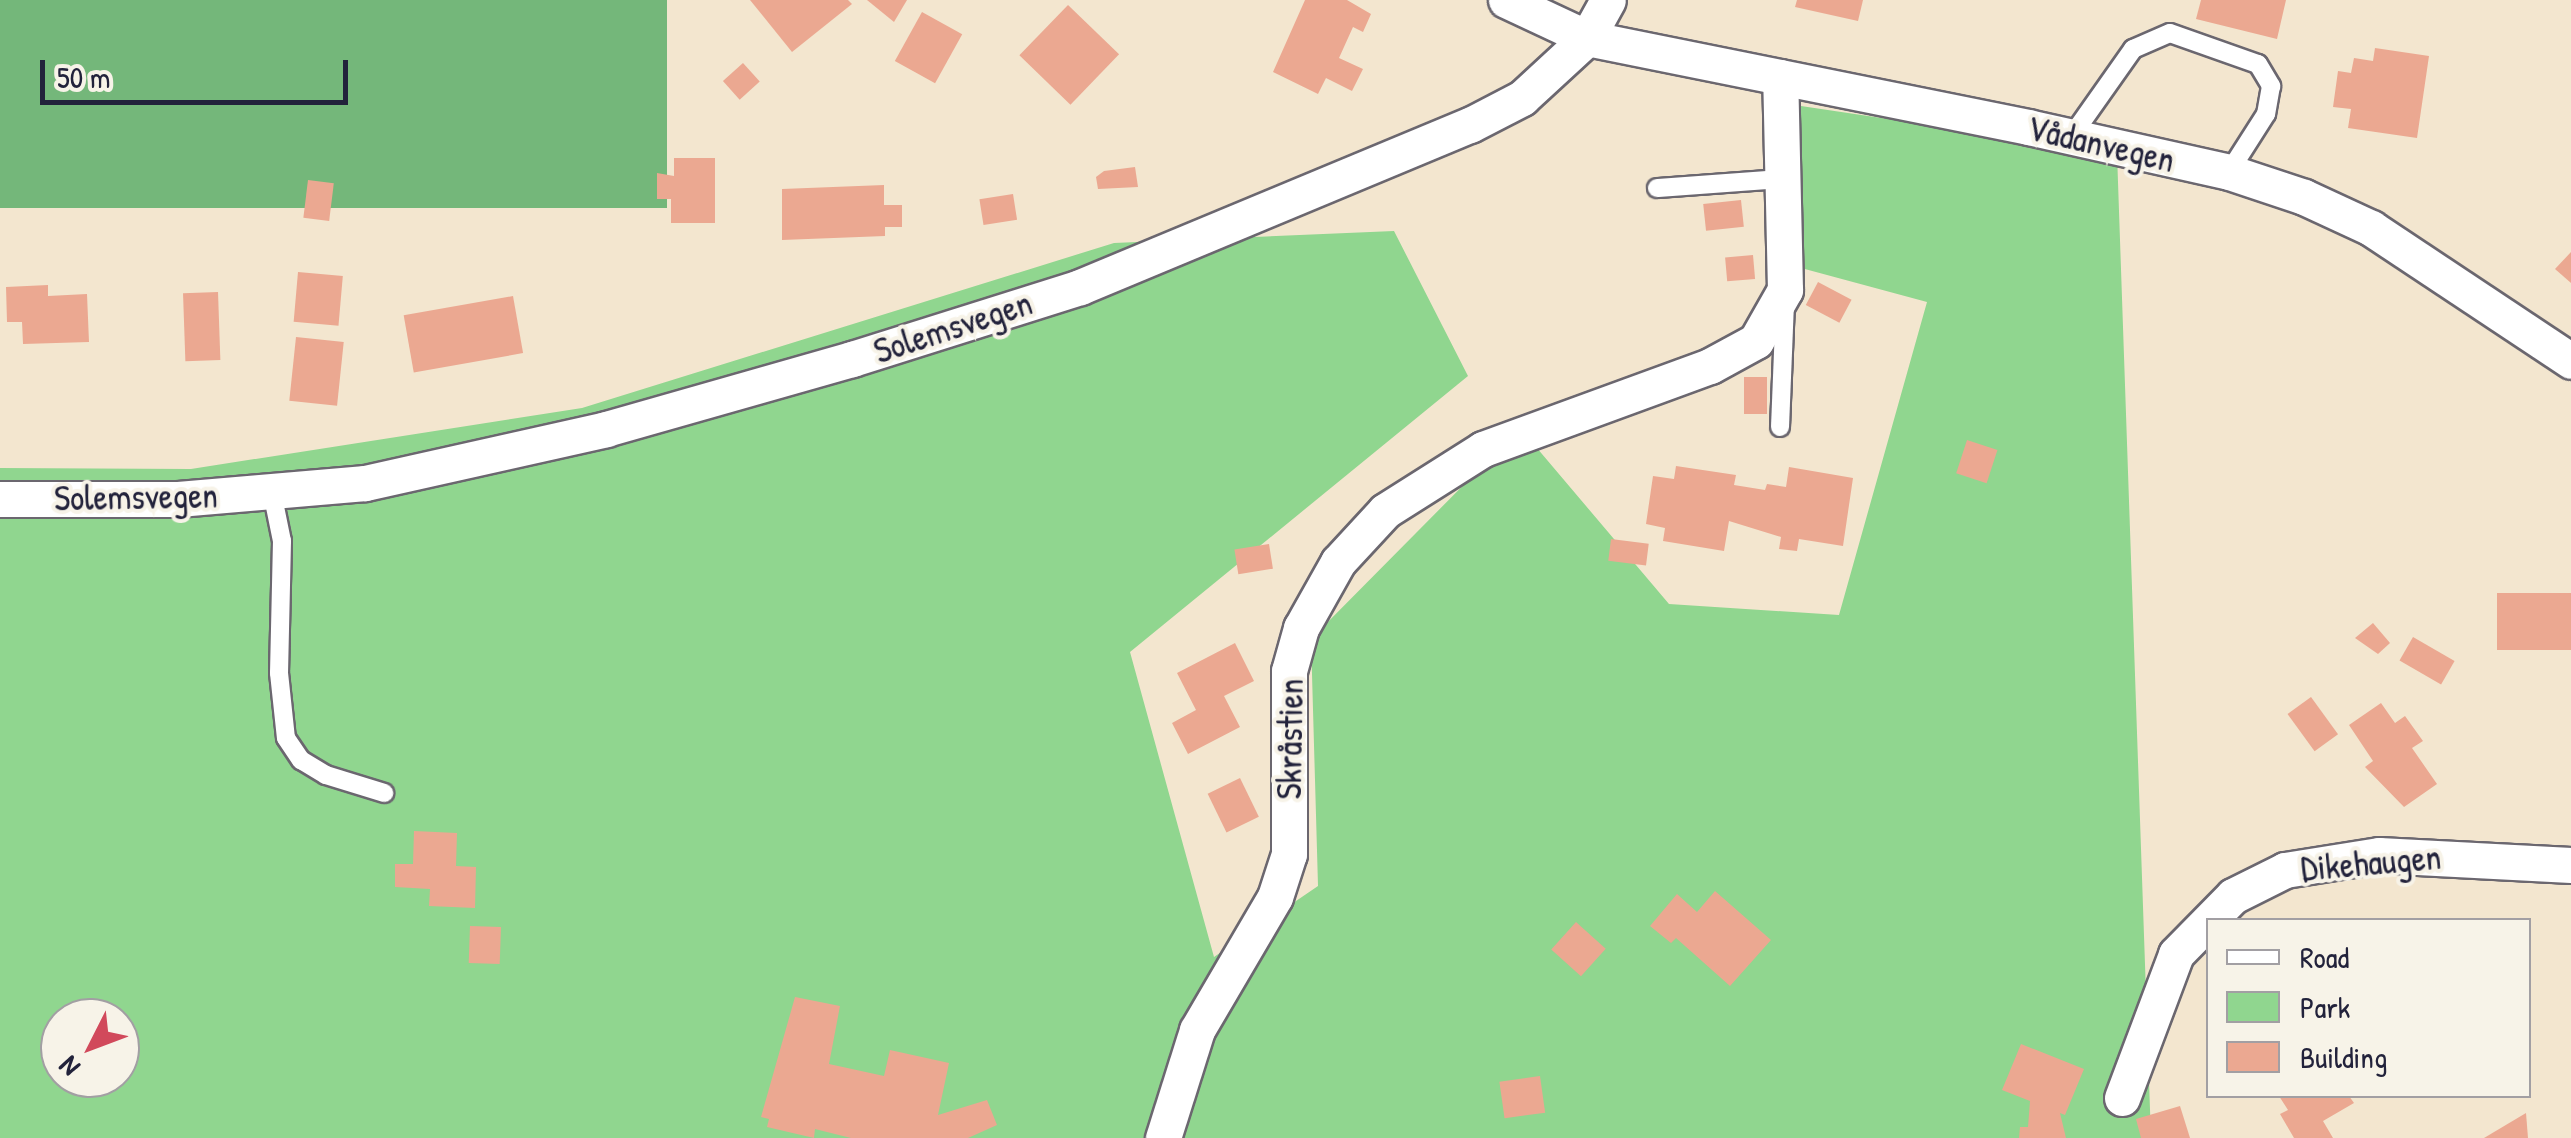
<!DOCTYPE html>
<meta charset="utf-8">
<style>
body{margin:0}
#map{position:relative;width:2571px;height:1138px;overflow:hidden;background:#f3e6cf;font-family:"Patrick Hand",sans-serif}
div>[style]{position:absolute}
.green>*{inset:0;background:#90d68f}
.forest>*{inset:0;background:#74b77a;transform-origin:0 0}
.building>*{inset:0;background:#eba891;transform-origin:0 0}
.roads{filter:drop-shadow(2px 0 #6b676f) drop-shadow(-2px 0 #6b676f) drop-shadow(0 2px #6b676f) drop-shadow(0 -2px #6b676f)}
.lane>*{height:18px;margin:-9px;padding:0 9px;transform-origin:9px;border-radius:9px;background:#fff}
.street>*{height:35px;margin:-17.5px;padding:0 17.5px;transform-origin:17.5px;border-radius:17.5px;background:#fff}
span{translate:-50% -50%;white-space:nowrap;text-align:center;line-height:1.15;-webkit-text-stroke:8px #f7f3e8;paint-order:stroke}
.street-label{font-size:35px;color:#22223b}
.legend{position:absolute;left:2206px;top:918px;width:325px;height:180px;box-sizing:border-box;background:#f7f3e8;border:2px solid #a29fa3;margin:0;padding:12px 18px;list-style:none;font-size:30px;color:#22223b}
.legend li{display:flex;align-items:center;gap:20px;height:50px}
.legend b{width:50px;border:2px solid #a29fa3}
.north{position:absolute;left:40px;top:998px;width:100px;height:100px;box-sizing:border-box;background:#f7f3e8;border:2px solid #a29fa3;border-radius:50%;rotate:228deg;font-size:28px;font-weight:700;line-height:40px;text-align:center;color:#22223b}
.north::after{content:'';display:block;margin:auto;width:35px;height:45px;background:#d1495b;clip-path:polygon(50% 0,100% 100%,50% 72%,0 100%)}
.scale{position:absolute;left:40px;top:60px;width:308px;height:45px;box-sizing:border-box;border:5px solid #22223b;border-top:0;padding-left:12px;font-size:30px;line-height:35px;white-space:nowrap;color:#22223b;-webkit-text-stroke:8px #f7f3e8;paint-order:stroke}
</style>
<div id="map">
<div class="green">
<i style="clip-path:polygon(evenodd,1801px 106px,2117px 153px,2151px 1138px,0 1138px,0 468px,191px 469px,582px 408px,1114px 243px,1394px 231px,1468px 376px,1130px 652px,1214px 957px,1318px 886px,1311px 639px,1520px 428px,1669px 604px,1839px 615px,1927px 302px,1790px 265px,1801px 106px,60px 1018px,120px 1018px,120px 1078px,60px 1078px,60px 1018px)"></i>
</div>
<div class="forest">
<i style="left:0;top:0;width:667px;height:208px"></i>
</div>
<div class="building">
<i style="clip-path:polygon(750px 0,848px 0,852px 4px,792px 52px)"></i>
<i style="clip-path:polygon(867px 0,907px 0,894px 22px)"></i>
<i style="clip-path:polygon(1305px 0,1347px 0,1371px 14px,1363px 32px,1353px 27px,1339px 58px,1363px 69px,1352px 91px,1326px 78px,1318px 94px,1273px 72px)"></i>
<i style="clip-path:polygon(1797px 0,1863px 0,1858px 21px,1795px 7px)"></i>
<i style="clip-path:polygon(2201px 0,2286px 0,2277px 39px,2196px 19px)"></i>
<i style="left:1068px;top:5px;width:71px;height:70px;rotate:44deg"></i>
<i style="left:922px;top:12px;width:46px;height:56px;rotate:29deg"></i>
<i style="clip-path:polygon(2375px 48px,2429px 56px,2417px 138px,2348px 128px,2351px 109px,2333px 107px,2338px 71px,2351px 73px,2354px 58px,2373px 61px)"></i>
<i style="left:743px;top:63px;width:25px;height:27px;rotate:48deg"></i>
<i style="clip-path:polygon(674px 158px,715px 158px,715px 223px,671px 223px,671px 199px,657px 199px,657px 173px,674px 176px)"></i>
<i style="clip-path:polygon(1135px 167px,1138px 187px,1098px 189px,1096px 177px,1104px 171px)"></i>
<i style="left:308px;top:180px;width:26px;height:38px;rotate:7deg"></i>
<i style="clip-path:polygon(884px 185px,884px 205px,902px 205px,902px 227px,885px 227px,885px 236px,782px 240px,782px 189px)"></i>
<i style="left:1013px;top:194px;width:26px;height:34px;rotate:81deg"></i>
<i style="left:1741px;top:200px;width:27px;height:38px;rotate:84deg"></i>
<i style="clip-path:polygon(2571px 252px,2571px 283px,2555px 269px)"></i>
<i style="left:1753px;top:255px;width:24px;height:28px;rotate:85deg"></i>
<i style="left:298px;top:272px;width:45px;height:50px;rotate:5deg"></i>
<i style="left:1818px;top:282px;width:38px;height:26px;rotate:28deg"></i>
<i style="clip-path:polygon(48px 285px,48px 296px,87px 294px,89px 342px,23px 344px,22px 322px,7px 322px,6px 287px)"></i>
<i style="left:218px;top:292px;width:68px;height:35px;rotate:88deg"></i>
<i style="left:513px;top:296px;width:58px;height:111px;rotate:80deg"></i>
<i style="left:296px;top:337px;width:48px;height:64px;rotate:6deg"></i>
<i style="left:1744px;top:377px;width:23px;height:37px"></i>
<i style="left:1967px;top:440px;width:32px;height:35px;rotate:18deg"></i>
<i style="clip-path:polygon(1676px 466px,1736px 475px,1734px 485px,1765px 490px,1767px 484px,1786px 487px,1789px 467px,1853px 478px,1843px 546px,1799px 539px,1797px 551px,1779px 549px,1781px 537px,1729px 521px,1724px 551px,1663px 541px,1665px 528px,1646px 524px,1653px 476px,1674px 479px)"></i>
<i style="left:1611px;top:539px;width:38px;height:22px;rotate:7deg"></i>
<i style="left:1269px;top:544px;width:25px;height:35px;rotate:81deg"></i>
<i style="left:2571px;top:593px;width:57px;height:74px;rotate:90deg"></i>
<i style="clip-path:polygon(2373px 623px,2390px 643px,2378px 654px,2355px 638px)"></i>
<i style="left:2413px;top:637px;width:48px;height:27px;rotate:30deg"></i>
<i style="clip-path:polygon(1235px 643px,1254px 681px,1224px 696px,1240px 727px,1188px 754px,1172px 723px,1196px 710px,1177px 673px)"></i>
<i style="left:2311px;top:697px;width:46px;height:29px;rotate:54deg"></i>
<i style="clip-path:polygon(2381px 703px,2395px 723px,2405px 716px,2423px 741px,2412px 748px,2437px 784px,2404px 807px,2365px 767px,2373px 761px,2349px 725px)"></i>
<i style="left:1240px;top:778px;width:43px;height:36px;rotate:64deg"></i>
<i style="clip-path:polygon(414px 831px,457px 833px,456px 866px,476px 867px,475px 908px,429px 906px,430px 889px,395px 887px,395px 864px,413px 864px)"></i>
<i style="clip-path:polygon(1715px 891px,1771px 940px,1730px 986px,1676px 938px,1671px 943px,1650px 926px,1677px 894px,1697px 912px)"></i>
<i style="left:1576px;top:922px;width:40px;height:37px;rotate:42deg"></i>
<i style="left:470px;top:926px;width:31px;height:37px;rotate:2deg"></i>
<i style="clip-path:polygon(795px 997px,840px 1006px,829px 1064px,884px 1076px,890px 1050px,949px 1063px,938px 1115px,987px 1100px,997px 1125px,968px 1138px,851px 1138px,815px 1129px,814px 1138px,767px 1127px,769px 1119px,761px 1117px)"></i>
<i style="clip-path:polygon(2021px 1044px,2084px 1069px,2065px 1115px,2060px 1113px,2066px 1138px,2019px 1138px,2020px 1127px,2028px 1127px,2030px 1101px,2002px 1090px)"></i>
<i style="left:1540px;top:1076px;width:37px;height:41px;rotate:82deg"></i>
<i style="clip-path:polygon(2279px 1096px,2349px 1096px,2354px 1103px,2323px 1121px,2333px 1138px,2294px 1138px,2280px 1114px,2288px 1110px)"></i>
<i style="clip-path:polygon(2180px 1106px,2190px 1138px,2141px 1138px,2136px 1119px)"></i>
<i style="clip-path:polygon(2526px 1113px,2528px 1138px,2484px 1138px)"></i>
</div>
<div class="roads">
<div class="lane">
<i style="left:2071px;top:137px;width:108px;rotate:-54.8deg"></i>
<i style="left:2133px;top:49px;width:40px;rotate:-23.4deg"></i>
<i style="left:2170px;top:33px;width:93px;rotate:19.4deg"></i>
<i style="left:2258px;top:64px;width:26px;rotate:59deg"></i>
<i style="left:2271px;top:86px;width:28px;rotate:100deg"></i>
<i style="left:2266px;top:114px;width:69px;rotate:122.5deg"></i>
<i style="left:1657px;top:188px;width:122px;rotate:-4.2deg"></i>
<i style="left:1780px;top:427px;width:126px;rotate:-87.7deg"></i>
<i style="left:272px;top:492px;width:50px;rotate:78.5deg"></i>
<i style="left:282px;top:541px;width:132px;rotate:91.3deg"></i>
<i style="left:279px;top:673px;width:65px;rotate:83.9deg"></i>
<i style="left:286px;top:738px;width:27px;rotate:56deg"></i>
<i style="left:301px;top:760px;width:29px;rotate:31deg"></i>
<i style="left:326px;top:775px;width:61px;rotate:17.2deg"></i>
</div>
<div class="street">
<i style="left:1506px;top:0;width:89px;rotate:25.1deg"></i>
<i style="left:1587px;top:38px;width:450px;rotate:11.4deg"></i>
<i style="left:2028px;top:127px;width:206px;rotate:12.6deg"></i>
<i style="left:2229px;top:172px;width:79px;rotate:18.4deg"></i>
<i style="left:2304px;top:197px;width:74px;rotate:24.8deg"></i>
<i style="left:2371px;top:228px;width:240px;rotate:33.6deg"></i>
<i style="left:0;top:499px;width:178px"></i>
<i style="left:178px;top:499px;width:188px;rotate:-4.9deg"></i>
<i style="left:365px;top:483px;width:247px;rotate:-12.6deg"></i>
<i style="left:606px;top:429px;width:256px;rotate:-15.9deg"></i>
<i style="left:852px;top:359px;width:239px;rotate:-17.5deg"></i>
<i style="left:1080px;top:287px;width:422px;rotate:-22.6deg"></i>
<i style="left:1470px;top:125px;width:59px;rotate:-27.4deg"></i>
<i style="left:1522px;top:98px;width:88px;rotate:-42.7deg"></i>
<i style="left:1587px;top:38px;width:43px;rotate:-61.1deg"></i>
<i style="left:2122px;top:1098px;width:154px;rotate:-69.4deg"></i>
<i style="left:2176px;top:954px;width:81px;rotate:-45.5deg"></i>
<i style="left:2233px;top:896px;width:58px;rotate:-26.6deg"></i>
<i style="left:2285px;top:870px;width:95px;rotate:-9.1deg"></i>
<i style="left:2379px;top:855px;width:192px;rotate:3deg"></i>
<i style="left:1163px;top:1138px;width:113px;rotate:-72.5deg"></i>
<i style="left:1197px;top:1030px;width:154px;rotate:-59.6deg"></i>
<i style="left:1275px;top:897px;width:45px;rotate:-72deg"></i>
<i style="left:1289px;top:854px;width:183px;rotate:-90deg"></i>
<i style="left:1289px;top:671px;width:45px;rotate:-74.4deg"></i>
<i style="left:1301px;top:628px;width:76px;rotate:-60.7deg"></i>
<i style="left:1338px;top:562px;width:69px;rotate:-47.3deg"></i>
<i style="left:1385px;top:511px;width:116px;rotate:-32.3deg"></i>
<i style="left:1483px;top:449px;width:242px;rotate:-20.1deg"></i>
<i style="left:1710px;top:366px;width:52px;rotate:-28.5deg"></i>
<i style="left:1756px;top:341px;width:59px;rotate:-60.4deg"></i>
<i style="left:1785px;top:290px;width:213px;rotate:-91.3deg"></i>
</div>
</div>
<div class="street-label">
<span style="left:2101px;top:144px;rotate:13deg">Vådanvegen</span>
<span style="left:953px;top:327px;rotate:-18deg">Solemsvegen</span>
<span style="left:136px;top:497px;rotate:-1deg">Solemsvegen</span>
<span style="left:1290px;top:739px;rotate:-89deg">Skråstien</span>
<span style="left:2371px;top:863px;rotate:-5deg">Dikehaugen</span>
</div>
<ul class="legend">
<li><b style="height:12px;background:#fff"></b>Road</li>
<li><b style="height:28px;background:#90d68f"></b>Park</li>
<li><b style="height:28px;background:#eba891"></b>Building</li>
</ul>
<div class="north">N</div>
<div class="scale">50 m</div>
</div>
